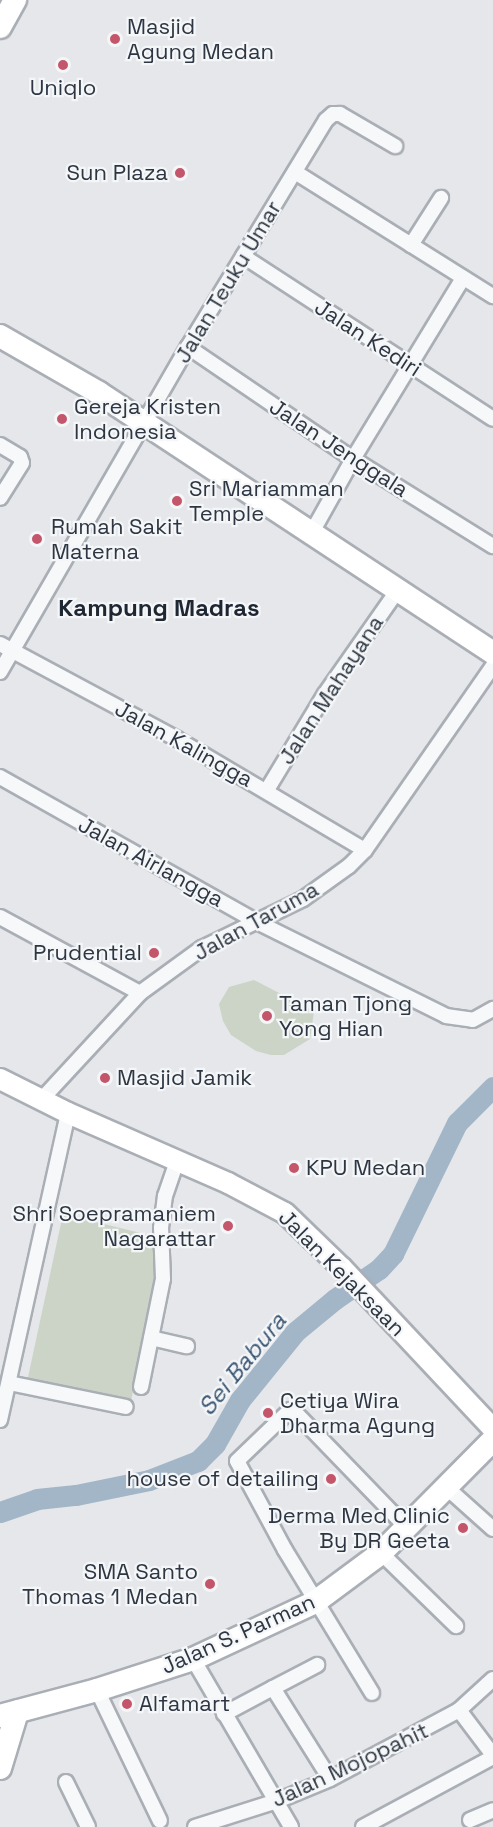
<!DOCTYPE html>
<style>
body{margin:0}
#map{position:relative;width:493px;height:1827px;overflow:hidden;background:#e5e7eb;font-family:"Space Grotesk",sans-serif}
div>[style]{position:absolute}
.green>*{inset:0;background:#cbd4c6}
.river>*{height:21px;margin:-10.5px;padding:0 10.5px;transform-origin:10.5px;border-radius:10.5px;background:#a3b6c7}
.roads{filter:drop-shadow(2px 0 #aaaeb5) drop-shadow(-2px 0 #aaaeb5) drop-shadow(0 2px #aaaeb5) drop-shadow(0 -2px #aaaeb5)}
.street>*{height:14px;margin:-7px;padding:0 7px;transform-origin:7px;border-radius:7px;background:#f7f8fa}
.secondary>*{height:20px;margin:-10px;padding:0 10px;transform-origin:10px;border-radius:10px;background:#fff}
.primary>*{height:22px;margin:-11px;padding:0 11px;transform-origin:11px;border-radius:11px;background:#fff}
.dots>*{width:16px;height:16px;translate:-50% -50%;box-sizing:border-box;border:3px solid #f4f6f8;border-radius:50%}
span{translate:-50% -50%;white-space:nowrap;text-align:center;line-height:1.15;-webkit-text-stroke:4.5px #f4f6f8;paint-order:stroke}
.poi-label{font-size:22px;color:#2d3642}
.left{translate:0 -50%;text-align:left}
.right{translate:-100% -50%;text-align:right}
.street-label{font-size:22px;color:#2d3642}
.neighbourhood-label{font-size:24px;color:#1f2733;font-weight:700}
.water-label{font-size:24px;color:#3b5673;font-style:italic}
</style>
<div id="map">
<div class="green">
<i style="clip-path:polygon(254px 980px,314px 1011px,310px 1039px,284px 1055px,271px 1055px,256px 1051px,231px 1035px,223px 1021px,219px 1004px,229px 987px)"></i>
<i style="clip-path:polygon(63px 1214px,157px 1237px,162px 1260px,130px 1405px,27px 1382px)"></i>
</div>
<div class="river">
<i style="left:0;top:1512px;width:39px;rotate:-19deg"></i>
<i style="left:37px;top:1499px;width:39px;rotate:-6deg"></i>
<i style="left:76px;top:1495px;width:75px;rotate:-11.6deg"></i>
<i style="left:149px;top:1480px;width:53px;rotate:-21.2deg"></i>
<i style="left:198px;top:1461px;width:24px;rotate:-45deg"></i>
<i style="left:215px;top:1444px;width:51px;rotate:-60.4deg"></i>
<i style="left:240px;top:1400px;width:87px;rotate:-51deg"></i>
<i style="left:295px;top:1332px;width:52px;rotate:-39.5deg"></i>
<i style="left:335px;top:1299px;width:53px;rotate:-34.3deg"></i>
<i style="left:379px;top:1269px;width:21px;rotate:-47deg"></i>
<i style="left:393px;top:1254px;width:146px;rotate:-64deg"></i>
<i style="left:457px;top:1123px;width:51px;rotate:-45deg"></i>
</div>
<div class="roads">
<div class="street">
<i style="left:295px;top:172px;width:234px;rotate:32.1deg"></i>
<i style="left:411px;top:245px;width:56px;rotate:-57.4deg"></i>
<i style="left:243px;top:256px;width:298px;rotate:33.1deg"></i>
<i style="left:188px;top:347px;width:199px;rotate:34.2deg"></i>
<i style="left:353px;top:459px;width:165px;rotate:31.9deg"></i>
<i style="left:0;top:445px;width:23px;rotate:31deg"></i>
<i style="left:20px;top:457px;width:6px;rotate:72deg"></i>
<i style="left:22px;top:463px;width:41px;rotate:122.2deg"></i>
<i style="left:311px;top:534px;width:86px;rotate:-60.8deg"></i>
<i style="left:353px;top:459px;width:212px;rotate:-58.7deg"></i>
<i style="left:0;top:644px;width:201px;rotate:28.2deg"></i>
<i style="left:177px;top:739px;width:218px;rotate:30.6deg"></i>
<i style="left:0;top:672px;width:375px;rotate:-60deg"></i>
<i style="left:188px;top:347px;width:266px;rotate:-58.7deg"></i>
<i style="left:326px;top:120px;width:9px;rotate:-41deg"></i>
<i style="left:333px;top:114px;width:7px"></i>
<i style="left:340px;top:114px;width:64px;rotate:30.2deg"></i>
<i style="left:0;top:777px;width:295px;rotate:29.4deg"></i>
<i style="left:257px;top:922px;width:211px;rotate:26.4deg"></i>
<i style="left:446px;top:1016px;width:27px;rotate:8deg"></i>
<i style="left:473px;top:1020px;width:23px;rotate:-29deg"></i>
<i style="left:267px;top:790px;width:112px;rotate:-58.9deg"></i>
<i style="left:325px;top:694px;width:126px;rotate:-55deg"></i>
<i style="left:0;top:917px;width:159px;rotate:28.5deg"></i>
<i style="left:41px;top:1100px;width:146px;rotate:-47.2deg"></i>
<i style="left:140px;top:993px;width:77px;rotate:-36deg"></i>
<i style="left:202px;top:948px;width:112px;rotate:-25.9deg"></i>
<i style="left:303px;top:899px;width:57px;rotate:-35.7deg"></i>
<i style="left:349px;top:866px;width:23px;rotate:-45deg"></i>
<i style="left:365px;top:850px;width:224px;rotate:-55.2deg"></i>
<i style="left:151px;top:1338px;width:37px;rotate:13deg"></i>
<i style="left:9px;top:1383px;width:119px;rotate:11.6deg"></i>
<i style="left:141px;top:1387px;width:110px;rotate:-78.5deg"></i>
<i style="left:163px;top:1279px;width:51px;rotate:-92.2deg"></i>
<i style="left:161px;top:1228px;width:32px;rotate:-83deg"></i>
<i style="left:165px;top:1196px;width:37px;rotate:-71deg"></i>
<i style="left:0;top:1420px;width:314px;rotate:-77.5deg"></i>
<i style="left:446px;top:1487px;width:63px;rotate:41.8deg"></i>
<i style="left:381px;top:1553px;width:105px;rotate:44.2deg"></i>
<i style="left:193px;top:1659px;width:194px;rotate:59.7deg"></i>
<i style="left:273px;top:1688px;width:50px;rotate:-27.6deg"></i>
<i style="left:97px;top:1690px;width:145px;rotate:64.3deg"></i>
<i style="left:372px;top:1693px;width:167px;rotate:-121.3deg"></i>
<i style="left:285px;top:1550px;width:101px;rotate:-118.3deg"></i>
<i style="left:237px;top:1461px;width:74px;rotate:-43.9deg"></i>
<i style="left:290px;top:1410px;width:3px"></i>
<i style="left:293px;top:1410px;width:163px;rotate:46deg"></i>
<i style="left:459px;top:1710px;width:56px;rotate:52.9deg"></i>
<i style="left:224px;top:1714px;width:55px;rotate:-28deg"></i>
<i style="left:273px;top:1688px;width:107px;rotate:57.9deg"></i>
<i style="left:66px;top:1782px;width:50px;rotate:63.9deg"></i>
<i style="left:470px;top:1820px;width:25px;rotate:-23deg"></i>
<i style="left:195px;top:1827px;width:86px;rotate:-17.6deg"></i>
<i style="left:277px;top:1801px;width:57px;rotate:-22.5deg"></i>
<i style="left:330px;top:1779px;width:146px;rotate:-28.1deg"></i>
<i style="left:459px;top:1710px;width:46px;rotate:-42.4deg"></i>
<i style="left:363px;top:1827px;width:148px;rotate:-28.3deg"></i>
</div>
<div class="secondary">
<i style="left:0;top:1079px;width:76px;rotate:26.6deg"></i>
<i style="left:68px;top:1113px;width:175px;rotate:23.6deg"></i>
<i style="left:228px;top:1183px;width:64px;rotate:27.8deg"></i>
<i style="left:285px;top:1213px;width:79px;rotate:44deg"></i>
<i style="left:342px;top:1268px;width:221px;rotate:46.8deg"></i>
</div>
<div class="primary">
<i style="left:0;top:27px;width:31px;rotate:-61deg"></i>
<i style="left:0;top:336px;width:114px;rotate:29.9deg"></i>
<i style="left:99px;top:393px;width:472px;rotate:33.4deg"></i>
<i style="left:0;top:1716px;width:100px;rotate:-15deg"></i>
<i style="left:97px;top:1690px;width:101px;rotate:-17.9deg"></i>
<i style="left:193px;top:1659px;width:135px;rotate:-25deg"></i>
<i style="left:315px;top:1602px;width:82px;rotate:-36.6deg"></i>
<i style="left:381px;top:1553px;width:159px;rotate:-45.3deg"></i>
<i style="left:0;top:1768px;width:59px;rotate:-73.1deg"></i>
</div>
</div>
<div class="dots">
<i style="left:115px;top:39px;background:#c4566b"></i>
<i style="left:63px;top:65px;background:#c4566b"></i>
<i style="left:180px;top:173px;background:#c4566b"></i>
<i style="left:62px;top:419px;background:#c4566b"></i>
<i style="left:177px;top:501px;background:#c4566b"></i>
<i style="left:37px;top:539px;background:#c4566b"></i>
<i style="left:154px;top:953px;background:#c4566b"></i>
<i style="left:267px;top:1016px;background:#c4566b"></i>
<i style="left:105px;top:1078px;background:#c4566b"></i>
<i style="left:294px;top:1168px;background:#c4566b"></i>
<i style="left:228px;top:1226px;background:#c4566b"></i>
<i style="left:268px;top:1413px;background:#c4566b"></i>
<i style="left:331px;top:1479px;background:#c4566b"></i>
<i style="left:463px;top:1528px;background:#c4566b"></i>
<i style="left:210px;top:1584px;background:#c4566b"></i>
<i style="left:127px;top:1704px;background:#c4566b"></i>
</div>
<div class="poi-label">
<span class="left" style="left:127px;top:39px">Masjid<br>Agung Medan</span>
<span style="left:63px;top:88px">Uniqlo</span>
<span class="right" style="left:168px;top:173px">Sun Plaza</span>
<span class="left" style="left:74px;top:419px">Gereja Kristen<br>Indonesia</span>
<span class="left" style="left:189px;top:501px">Sri Mariamman<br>Temple</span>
<span class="left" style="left:51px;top:539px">Rumah Sakit<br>Materna</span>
<span class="right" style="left:142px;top:953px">Prudential</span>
<span class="left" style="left:279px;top:1016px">Taman Tjong<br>Yong Hian</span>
<span class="left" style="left:117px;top:1078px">Masjid Jamik</span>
<span class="left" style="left:306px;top:1168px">KPU Medan</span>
<span class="right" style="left:216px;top:1226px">Shri Soepramaniem<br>Nagarattar</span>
<span class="left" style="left:280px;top:1413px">Cetiya Wira<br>Dharma Agung</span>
<span class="right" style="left:319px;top:1479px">house of detailing</span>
<span class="right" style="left:450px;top:1528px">Derma Med Clinic<br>By DR Geeta</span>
<span class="right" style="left:198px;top:1584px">SMA Santo<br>Thomas 1 Medan</span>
<span class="left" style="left:139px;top:1704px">Alfamart</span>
</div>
<div class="street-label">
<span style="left:228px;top:282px;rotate:-59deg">Jalan Teuku Umar</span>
<span style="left:368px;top:338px;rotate:33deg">Jalan Kediri</span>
<span style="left:339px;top:448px;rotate:33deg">Jalan Jenggala</span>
<span style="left:331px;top:690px;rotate:-57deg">Jalan Mahayana</span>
<span style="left:184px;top:744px;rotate:29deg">Jalan Kalingga</span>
<span style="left:151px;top:862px;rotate:29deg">Jalan Airlangga</span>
<span style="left:256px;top:921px;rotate:-29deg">Jalan Taruma</span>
<span style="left:342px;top:1273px;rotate:45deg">Jalan Kejaksaan</span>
<span style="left:238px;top:1634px;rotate:-24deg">Jalan S. Parman</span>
<span style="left:350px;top:1765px;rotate:-25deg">Jalan Mojopahit</span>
</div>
<div class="neighbourhood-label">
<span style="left:159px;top:608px">Kampung Madras</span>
</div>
<div class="water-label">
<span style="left:242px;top:1364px;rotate:-51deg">Sei Babura</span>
</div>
</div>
